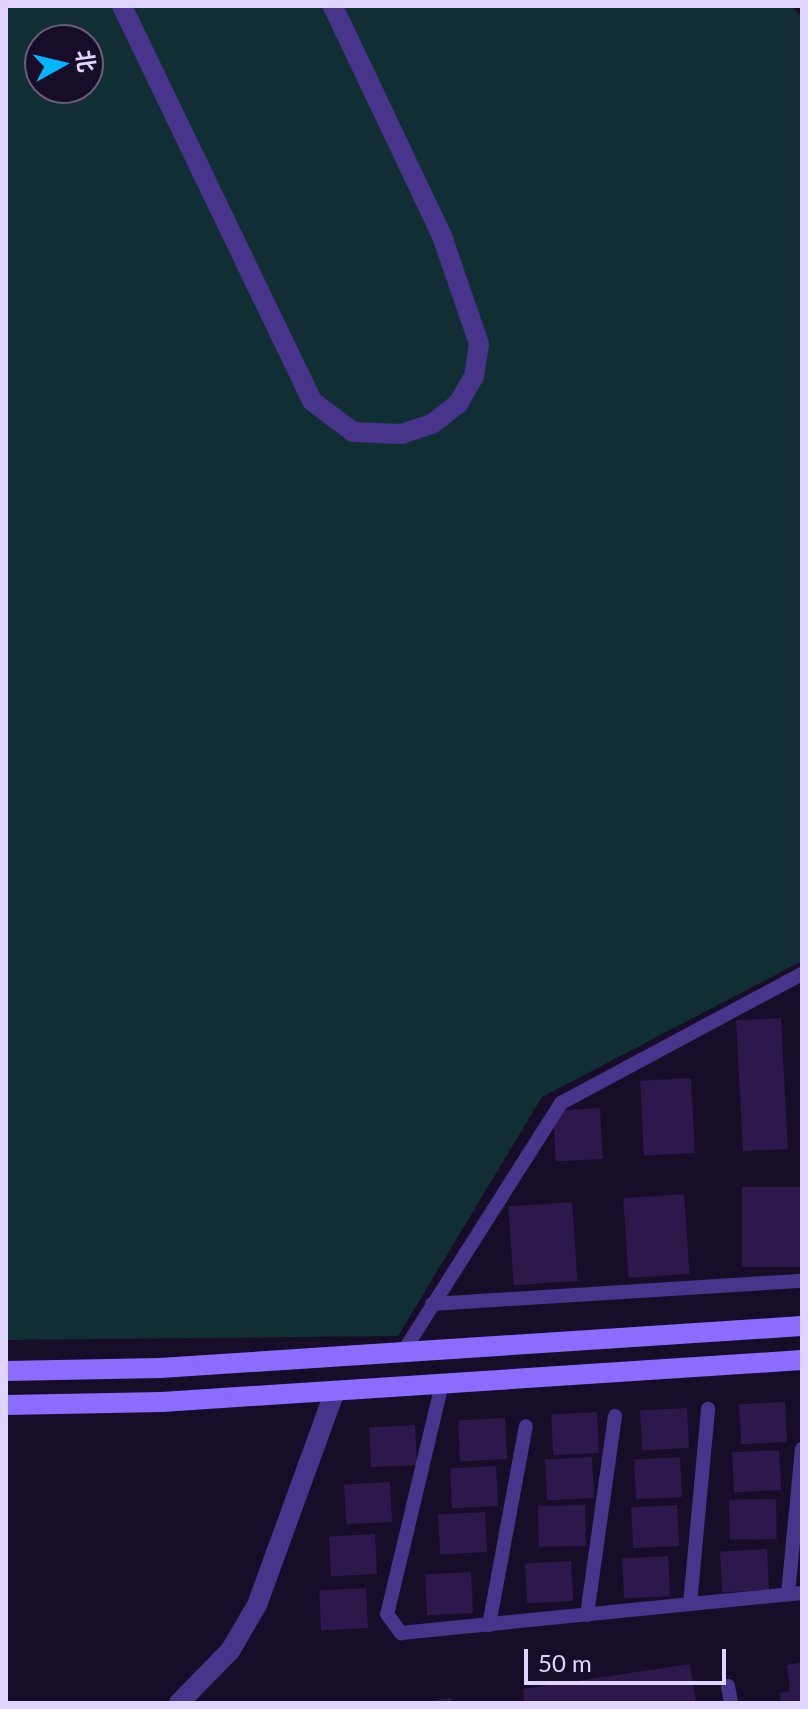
<!DOCTYPE html>
<meta charset="utf-8">
<style>
body{margin:0}
#map{position:relative;width:808px;height:1709px;overflow:hidden;background:#170d28;font-family:Lato,"Noto Sans SC",sans-serif}
div>[style]{position:absolute}
.green>*{inset:0;background:#102e33}
.building>*{inset:0;background:#2c184b;transform-origin:0 0}
.service>*{height:14px;margin:-7px;padding:0 7px;transform-origin:7px;border-radius:7px;background:#48348b}
.minor>*{height:20px;margin:-10px;padding:0 10px;transform-origin:10px;border-radius:10px;background:#48348b}
.secondary>*{height:20px;margin:-10px;padding:0 10px;transform-origin:10px;border-radius:10px;background:#8b6cff}
span{translate:-50% -50%;white-space:nowrap;text-align:center;line-height:1.15;-webkit-text-stroke:6px #170d28;paint-order:stroke}
.frame{position:absolute;inset:0;border:8px solid #e1d5ff;pointer-events:none}
.north{position:absolute;left:24px;top:24px;width:80px;height:80px;box-sizing:border-box;background:#170d28;border:2px solid #685d7e;border-radius:50%;rotate:82deg;font-size:22px;font-weight:700;line-height:32px;text-align:center;color:#e1d5ff}
.north::after{content:'';display:block;margin:auto;width:28px;height:36px;background:#01b7ff;clip-path:polygon(50% 0,100% 100%,50% 72%,0 100%)}
.scale{position:absolute;left:524px;top:1649px;width:202px;height:36px;box-sizing:border-box;border:4px solid #e1d5ff;border-top:0;padding-left:10px;font-size:24px;line-height:28px;white-space:nowrap;color:#e1d5ff;-webkit-text-stroke:6px #170d28;paint-order:stroke}
</style>
<div id="map">
<div class="green">
<i style="clip-path:polygon(evenodd,6px 6px,792px 6px,802px 18px,802px 961px,542px 1097px,398px 1336px,6px 1340px,6px 6px,40px 40px,88px 40px,88px 88px,40px 88px,40px 40px)"></i>
</div>
<div class="building">
<i style="left:781px;top:1018px;width:131px;height:45px;rotate:87deg"></i>
<i style="left:691px;top:1078px;width:75px;height:51px;rotate:87deg"></i>
<i style="left:600px;top:1108px;width:51px;height:47px;rotate:87deg"></i>
<i style="left:802px;top:1187px;width:80px;height:60px;rotate:90deg"></i>
<i style="left:684px;top:1194px;width:80px;height:61px;rotate:86deg"></i>
<i style="left:572px;top:1202px;width:79px;height:64px;rotate:86deg"></i>
<i style="left:785px;top:1402px;width:40px;height:46px;rotate:87deg"></i>
<i style="left:687px;top:1408px;width:40px;height:47px;rotate:87deg"></i>
<i style="left:597px;top:1412px;width:41px;height:46px;rotate:87deg"></i>
<i style="left:505px;top:1418px;width:41px;height:47px;rotate:87deg"></i>
<i style="left:415px;top:1425px;width:40px;height:46px;rotate:87deg"></i>
<i style="left:779px;top:1450px;width:40px;height:47px;rotate:87deg"></i>
<i style="left:592px;top:1457px;width:41px;height:47px;rotate:87deg"></i>
<i style="left:680px;top:1457px;width:40px;height:46px;rotate:87deg"></i>
<i style="left:496px;top:1466px;width:40px;height:46px;rotate:87deg"></i>
<i style="left:390px;top:1482px;width:40px;height:46px;rotate:87deg"></i>
<i style="left:776px;top:1499px;width:40px;height:47px;rotate:89deg"></i>
<i style="left:585px;top:1505px;width:41px;height:47px;rotate:89deg"></i>
<i style="left:677px;top:1505px;width:41px;height:46px;rotate:87deg"></i>
<i style="left:485px;top:1512px;width:40px;height:47px;rotate:87deg"></i>
<i style="left:375px;top:1534px;width:40px;height:46px;rotate:87deg"></i>
<i style="left:767px;top:1549px;width:41px;height:47px;rotate:87deg"></i>
<i style="left:668px;top:1556px;width:40px;height:46px;rotate:87deg"></i>
<i style="left:571px;top:1561px;width:40px;height:46px;rotate:87deg"></i>
<i style="left:471px;top:1572px;width:41px;height:46px;rotate:87deg"></i>
<i style="left:366px;top:1588px;width:40px;height:47px;rotate:87deg"></i>
<i style="clip-path:polygon(802px 1662px,802px 1703px,781px 1703px,780px 1693px,790px 1691px,787px 1665px)"></i>
<i style="clip-path:polygon(690px 1664px,696px 1703px,524px 1703px,523px 1689px)"></i>
<i style="clip-path:polygon(451px 1698px,452px 1703px,429px 1703px,429px 1701px)"></i>
</div>
<div class="service">
<i style="left:432px;top:1304px;width:371px;rotate:-3.6deg"></i>
<i style="left:403px;top:1352px;width:295px;rotate:-57.6deg"></i>
<i style="left:561px;top:1103px;width:273px;rotate:-28.2deg"></i>
<i style="left:442px;top:1384px;width:236px;rotate:103.4deg"></i>
<i style="left:387px;top:1614px;width:24px;rotate:54deg"></i>
<i style="left:401px;top:1633px;width:403px;rotate:-5.7deg"></i>
<i style="left:788px;top:1594px;width:146px;rotate:-84.5deg"></i>
<i style="left:690px;top:1604px;width:196px;rotate:-84.7deg"></i>
<i style="left:587px;top:1615px;width:201px;rotate:-82deg"></i>
<i style="left:489px;top:1625px;width:202px;rotate:-79.5deg"></i>
<i style="left:728px;top:1686px;width:17px;rotate:80deg"></i>
</div>
<div class="minor">
<i style="left:122px;top:6px;width:438px;rotate:64.3deg"></i>
<i style="left:312px;top:401px;width:51px;rotate:37.1deg"></i>
<i style="left:353px;top:432px;width:48px;rotate:2.4deg"></i>
<i style="left:401px;top:434px;width:33px;rotate:-18deg"></i>
<i style="left:432px;top:424px;width:33px;rotate:-38deg"></i>
<i style="left:458px;top:404px;width:32px;rotate:-60deg"></i>
<i style="left:474px;top:376px;width:32px;rotate:-81deg"></i>
<i style="left:479px;top:344px;width:114px;rotate:-108.9deg"></i>
<i style="left:442px;top:236px;width:255px;rotate:-115.4deg"></i>
<i style="left:179px;top:1703px;width:73px;rotate:-45.6deg"></i>
<i style="left:230px;top:1651px;width:53px;rotate:-59.6deg"></i>
<i style="left:257px;top:1605px;width:228px;rotate:-70deg"></i>
</div>
<div class="secondary">
<i style="left:6px;top:1371px;width:154px;rotate:-1.1deg"></i>
<i style="left:160px;top:1368px;width:643px;rotate:-3.74deg"></i>
<i style="left:6px;top:1405px;width:156px;rotate:-1.1deg"></i>
<i style="left:162px;top:1402px;width:641px;rotate:-3.75deg"></i>
</div>
<div class="frame"></div>
<div class="north">北</div>
<div class="scale">50 m</div>
</div>
